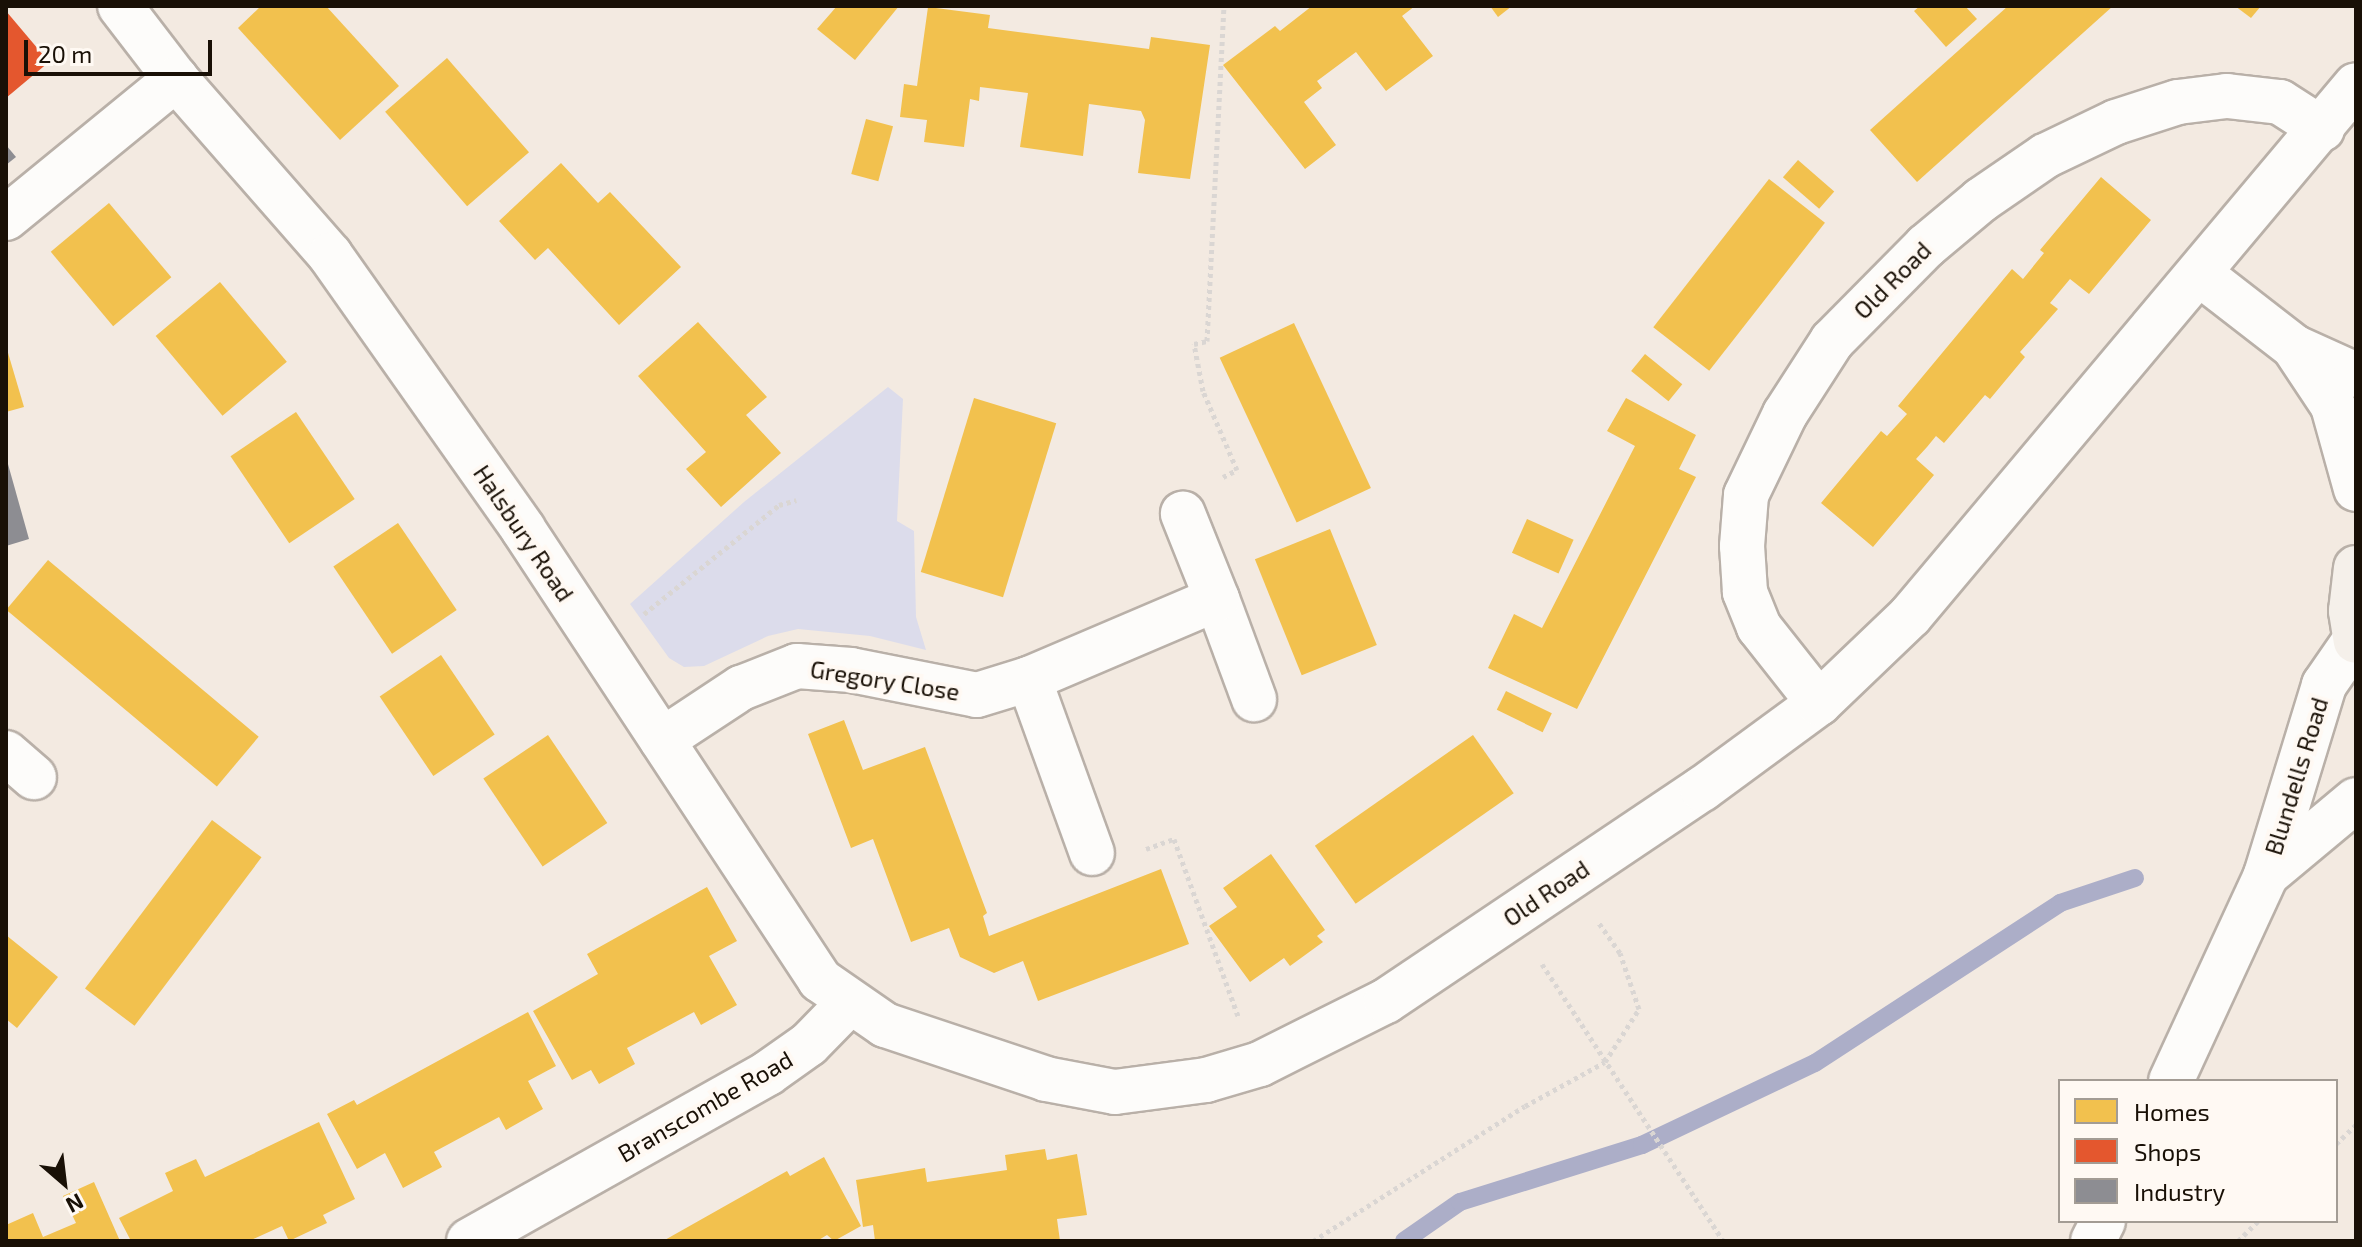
<!DOCTYPE html>
<style>
body{margin:0}
#map{position:relative;width:2362px;height:1247px;overflow:hidden;background:#f3eae1;font-family:"Exo 2",sans-serif}
div>[style]{position:absolute}
.green>*{inset:0;background:#dcdceb}
.homes>*{inset:0;background:#f2c14e;transform-origin:0 0}
.shops>*{inset:0;background:#e4572e}
.industry>*{inset:0;background:#8d8d92}
.stream>*{height:18px;margin:-9px;padding:0 9px;transform-origin:9px;border-radius:9px;background:#acaec8}
.path>*{height:5px;margin-top:-2.5px;transform-origin:0;background:repeating-linear-gradient(90deg,#dad6d3 0 4px,transparent 0 8px)}
.roads{filter:drop-shadow(2px 0 #b9b0a8) drop-shadow(-2px 0 #b9b0a8) drop-shadow(0 2px #b9b0a8) drop-shadow(0 -2px #b9b0a8)}
.minor>*{height:44px;margin:-22px;padding:0 22px;transform-origin:22px;border-radius:22px;background:#fdfcfa}
.major>*{height:44px;margin:-22px;padding:0 22px;transform-origin:22px;border-radius:22px;background:#f5f0ea}
span{translate:-50% -50%;white-space:nowrap;text-align:center;line-height:1.15;-webkit-text-stroke:8px #fff9f3;paint-order:stroke}
.street-label{font-size:24px;color:#191006}
.frame{position:absolute;inset:0;border:8px solid #191006;pointer-events:none}
.legend{position:absolute;left:2058px;top:1079px;width:280px;height:144px;box-sizing:border-box;background:#fff9f3;border:2px solid #a39c94;margin:0;padding:10px 14px;list-style:none;font-size:24px;color:#191006}
.legend li{display:flex;align-items:center;gap:16px;height:40px}
.legend b{width:40px;border:2px solid #a39c94}
.north{position:absolute;left:24px;top:1143px;width:80px;height:80px;-webkit-text-stroke:6px #fff9f3;paint-order:stroke;rotate:152deg;font-size:22px;font-weight:700;line-height:32px;text-align:center;color:#191006}
.north::after{content:'';display:block;margin:auto;width:28px;height:36px;background:#191006;clip-path:polygon(50% 0,100% 100%,50% 72%,0 100%)}
.scale{position:absolute;left:24px;top:40px;width:188px;height:36px;box-sizing:border-box;border:4px solid #191006;border-top:0;padding-left:10px;font-size:24px;line-height:28px;white-space:nowrap;color:#191006;-webkit-text-stroke:6px #fff9f3;paint-order:stroke}
</style>
<div id="map">
<div class="green">
<i style="clip-path:polygon(888px 387px,903px 399px,897px 521px,914px 531px,916px 617px,926px 650px,870px 636px,798px 629px,768px 636px,704px 666px,684px 667px,669px 658px,630px 604px,744px 502px)"></i>
</div>
<div class="homes">
<i style="clip-path:polygon(261px 6px,326px 6px,399px 86px,340px 140px,238px 28px)"></i>
<i style="clip-path:polygon(837px 6px,899px 6px,855px 60px,817px 29px)"></i>
<i style="clip-path:polygon(1312px 6px,1415px 6px,1402px 16px,1433px 56px,1386px 91px,1356px 52px,1317px 81px,1322px 88px,1304px 102px,1336px 145px,1305px 169px,1223px 65px,1275px 26px,1280px 31px)"></i>
<i style="clip-path:polygon(1490px 6px,1512px 6px,1498px 17px)"></i>
<i style="clip-path:polygon(1920px 6px,1965px 6px,1977px 19px,1946px 47px,1914px 11px)"></i>
<i style="clip-path:polygon(2008px 6px,2113px 6px,1917px 182px,1870px 130px)"></i>
<i style="clip-path:polygon(2235px 6px,2261px 6px,2251px 18px)"></i>
<i style="clip-path:polygon(928px 7px,990px 15px,988px 28px,1149px 49px,1151px 37px,1210px 45px,1190px 179px,1138px 173px,1145px 120px,1141px 111px,1089px 104px,1083px 156px,1020px 147px,1028px 93px,980px 87px,979px 101px,970px 99px,964px 147px,924px 142px,927px 120px,900px 117px,904px 84px,917px 86px)"></i>
<i style="left:447px;top:58px;width:125px;height:82px;rotate:49deg"></i>
<i style="left:866px;top:119px;width:28px;height:57px;rotate:15deg"></i>
<i style="left:1798px;top:160px;width:48px;height:23px;rotate:41deg"></i>
<i style="clip-path:polygon(561px 163px,598px 203px,610px 192px,681px 267px,619px 325px,548px 248px,535px 260px,499px 221px)"></i>
<i style="clip-path:polygon(2101px 177px,2151px 220px,2089px 294px,2070px 279px,2050px 303px,2058px 309px,2020px 352px,2025px 357px,1990px 399px,1985px 395px,1944px 443px,1936px 436px,1927px 447px,1916px 459px,1934px 475px,1873px 547px,1821px 503px,1881px 431px,1887px 436px,1907px 414px,1898px 406px,2012px 269px,2023px 279px,2044px 253px,2040px 250px)"></i>
<i style="left:1769px;top:179px;width:71px;height:188px;rotate:38deg"></i>
<i style="left:109px;top:203px;width:97px;height:76px;rotate:50deg"></i>
<i style="left:220px;top:282px;width:104px;height:84px;rotate:50deg"></i>
<i style="clip-path:polygon(698px 322px,767px 397px,746px 415px,781px 453px,721px 507px,686px 469px,706px 452px,638px 376px)"></i>
<i style="left:1294px;top:323px;width:182px;height:82px;rotate:65deg"></i>
<i style="clip-path:polygon(6px 346px,24px 407px,6px 412px)"></i>
<i style="left:1645px;top:354px;width:48px;height:22px;rotate:39deg"></i>
<i style="left:974px;top:398px;width:86px;height:182px;rotate:17deg"></i>
<i style="clip-path:polygon(1626px 398px,1696px 435px,1679px 469px,1696px 477px,1577px 709px,1488px 668px,1514px 614px,1542px 628px,1635px 446px,1607px 431px)"></i>
<i style="left:296px;top:412px;width:105px;height:79px;rotate:56deg"></i>
<i style="left:1527px;top:519px;width:51px;height:37px;rotate:24deg"></i>
<i style="left:398px;top:523px;width:105px;height:78px;rotate:56deg"></i>
<i style="left:1330px;top:529px;width:125px;height:81px;rotate:68deg"></i>
<i style="left:48px;top:560px;width:275px;height:65px;rotate:40deg"></i>
<i style="left:441px;top:655px;width:96px;height:74px;rotate:56deg"></i>
<i style="left:1506px;top:691px;width:51px;height:21px;rotate:26deg"></i>
<i style="clip-path:polygon(844px 720px,863px 770px,925px 747px,987px 913px,983px 916px,989px 936px,1161px 869px,1189px 944px,1038px 1001px,1023px 961px,994px 973px,960px 957px,949px 928px,911px 942px,873px 839px,851px 848px,808px 734px)"></i>
<i style="left:548px;top:735px;width:106px;height:78px;rotate:56deg"></i>
<i style="left:1473px;top:735px;width:71px;height:193px;rotate:55deg"></i>
<i style="left:212px;top:820px;width:62px;height:211px;rotate:37deg"></i>
<i style="clip-path:polygon(1271px 854px,1325px 930px,1317px 936px,1323px 942px,1290px 966px,1284px 958px,1250px 982px,1209px 926px,1237px 907px,1223px 888px)"></i>
<i style="clip-path:polygon(707px 887px,737px 941px,709px 956px,737px 1005px,701px 1025px,694px 1012px,627px 1048px,635px 1064px,599px 1084px,591px 1070px,572px 1080px,533px 1011px,598px 974px,587px 954px)"></i>
<i style="clip-path:polygon(6px 935px,58px 977px,17px 1028px,6px 1019px)"></i>
<i style="clip-path:polygon(528px 1012px,556px 1066px,528px 1081px,543px 1109px,506px 1130px,499px 1117px,434px 1152px,442px 1167px,403px 1188px,385px 1153px,357px 1169px,327px 1114px,354px 1100px,357px 1105px)"></i>
<i style="clip-path:polygon(319px 1122px,355px 1199px,323px 1215px,327px 1223px,289px 1241px,282px 1226px,249px 1241px,131px 1241px,119px 1218px,173px 1191px,165px 1173px,196px 1159px,205px 1177px)"></i>
<i style="clip-path:polygon(1045px 1149px,1047px 1160px,1077px 1154px,1087px 1215px,1057px 1219px,1060px 1241px,875px 1241px,873px 1225px,863px 1227px,856px 1180px,925px 1168px,927px 1182px,1007px 1170px,1005px 1155px)"></i>
<i style="clip-path:polygon(824px 1157px,861px 1226px,834px 1241px,827px 1235px,817px 1241px,663px 1241px,787px 1171px,790px 1176px)"></i>
<i style="clip-path:polygon(94px 1182px,120px 1241px,6px 1241px,6px 1225px,33px 1213px,43px 1237px,76px 1223px,63px 1196px)"></i>
</div>
<div class="shops">
<i style="clip-path:polygon(6px 11px,49px 62px,6px 98px)"></i>
</div>
<div class="industry">
<i style="clip-path:polygon(6px 145px,16px 157px,6px 165px)"></i>
<i style="clip-path:polygon(6px 457px,29px 539px,6px 546px)"></i>
</div>
<div class="stream">
<i style="left:1404px;top:1241px;width:68px;rotate:-34.9deg"></i>
<i style="left:1460px;top:1202px;width:191px;rotate:-17.4deg"></i>
<i style="left:1642px;top:1145px;width:191px;rotate:-25.4deg"></i>
<i style="left:1815px;top:1063px;width:293px;rotate:-33.1deg"></i>
<i style="left:2060px;top:903px;width:79px;rotate:-18.4deg"></i>
</div>
<div class="path">
<i style="left:1223px;top:477px;width:16px;rotate:-27deg"></i>
<i style="left:1237px;top:470px;width:86px;rotate:-113.3deg"></i>
<i style="left:1203px;top:391px;width:48px;rotate:-100.8deg"></i>
<i style="left:1194px;top:344px;width:13px;rotate:-13deg"></i>
<i style="left:1207px;top:341px;width:335px;rotate:-87.1deg"></i>
<i style="left:644px;top:614px;width:174px;rotate:-38.9deg"></i>
<i style="left:779px;top:505px;width:18px;rotate:-16deg"></i>
<i style="left:1146px;top:849px;width:30px;rotate:-20deg"></i>
<i style="left:1174px;top:839px;width:188px;rotate:70.1deg"></i>
<i style="left:1542px;top:964px;width:331px;rotate:56.8deg"></i>
<i style="left:2336px;top:1144px;width:28px;rotate:-44deg"></i>
<i style="left:1313px;top:1241px;width:251px;rotate:-32.5deg"></i>
<i style="left:1525px;top:1106px;width:91px;rotate:-28.8deg"></i>
<i style="left:1605px;top:1062px;width:63px;rotate:-57.3deg"></i>
<i style="left:1639px;top:1009px;width:59px;rotate:-108.7deg"></i>
<i style="left:1620px;top:953px;width:38px;rotate:-125deg"></i>
<i style="left:2238px;top:1241px;width:28px;rotate:-45deg"></i>
</div>
<div class="roads">
<div class="minor">
<i style="left:120px;top:6px;width:92px;rotate:52.5deg"></i>
<i style="left:176px;top:79px;width:234px;rotate:48.8deg"></i>
<i style="left:330px;top:255px;width:335px;rotate:54.8deg"></i>
<i style="left:523px;top:529px;width:540px;rotate:56.63deg"></i>
<i style="left:820px;top:980px;width:79px;rotate:34.7deg"></i>
<i style="left:885px;top:1025px;width:170px;rotate:18.5deg"></i>
<i style="left:1046px;top:1079px;width:70px;rotate:10.7deg"></i>
<i style="left:1115px;top:1092px;width:92px;rotate:-7.5deg"></i>
<i style="left:1206px;top:1080px;width:56px;rotate:-16.5deg"></i>
<i style="left:1260px;top:1064px;width:141px;rotate:-26.6deg"></i>
<i style="left:1386px;top:1001px;width:381px;rotate:-33.9deg"></i>
<i style="left:1702px;top:789px;width:145px;rotate:-36.3deg"></i>
<i style="left:1819px;top:703px;width:126px;rotate:-43.7deg"></i>
<i style="left:1910px;top:616px;width:693px;rotate:-49.97deg"></i>
<i style="left:6px;top:218px;width:220px;rotate:-39.3deg"></i>
<i style="left:2200px;top:274px;width:119px;rotate:37.8deg"></i>
<i style="left:2294px;top:347px;width:68px;rotate:24.3deg"></i>
<i style="left:2294px;top:347px;width:71px;rotate:56.5deg"></i>
<i style="left:2333px;top:406px;width:86px;rotate:74.5deg"></i>
<i style="left:1217px;top:599px;width:107px;rotate:69.7deg"></i>
<i style="left:1029px;top:679px;width:185px;rotate:70.1deg"></i>
<i style="left:1819px;top:703px;width:97px;rotate:-128.3deg"></i>
<i style="left:1759px;top:627px;width:38px;rotate:-112deg"></i>
<i style="left:1745px;top:592px;width:46px;rotate:-93.7deg"></i>
<i style="left:1742px;top:546px;width:51px;rotate:-85.5deg"></i>
<i style="left:1746px;top:495px;width:90px;rotate:-64.3deg"></i>
<i style="left:1785px;top:414px;width:87px;rotate:-57.2deg"></i>
<i style="left:1832px;top:341px;width:134px;rotate:-45.3deg"></i>
<i style="left:1926px;top:246px;width:72px;rotate:-39.9deg"></i>
<i style="left:1981px;top:200px;width:78px;rotate:-34.5deg"></i>
<i style="left:2045px;top:156px;width:79px;rotate:-25.6deg"></i>
<i style="left:2116px;top:122px;width:65px;rotate:-17.9deg"></i>
<i style="left:2178px;top:102px;width:49px;rotate:-7deg"></i>
<i style="left:2227px;top:96px;width:53px;rotate:6.5deg"></i>
<i style="left:2280px;top:102px;width:50px;rotate:32.7deg"></i>
<i style="left:662px;top:740px;width:95px;rotate:-33.4deg"></i>
<i style="left:741px;top:688px;width:60px;rotate:-21.4deg"></i>
<i style="left:797px;top:666px;width:54px;rotate:4.2deg"></i>
<i style="left:851px;top:670px;width:128px;rotate:11.2deg"></i>
<i style="left:977px;top:695px;width:54px;rotate:-17.1deg"></i>
<i style="left:1029px;top:679px;width:204px;rotate:-23.1deg"></i>
<i style="left:1217px;top:599px;width:92px;rotate:-111.8deg"></i>
<i style="left:6px;top:753px;width:37px;rotate:41deg"></i>
<i style="left:2266px;top:875px;width:117px;rotate:-39.8deg"></i>
<i style="left:2171px;top:1081px;width:227px;rotate:-65.2deg"></i>
<i style="left:2266px;top:875px;width:199px;rotate:-73deg"></i>
<i style="left:2324px;top:685px;width:55px;rotate:-55.4deg"></i>
<i style="left:469px;top:1241px;width:343px;rotate:-29.3deg"></i>
<i style="left:768px;top:1073px;width:50px;rotate:-35.3deg"></i>
<i style="left:809px;top:1044px;width:56px;rotate:-45.7deg"></i>
<i style="left:2093px;top:1241px;width:22px;rotate:-63deg"></i>
</div>
<div class="major">
<i style="left:2356px;top:568px;width:43px;rotate:96.6deg"></i>
<i style="left:2351px;top:611px;width:30px;rotate:81deg"></i>
</div>
</div>
<div class="street-label">
<span style="left:1892px;top:280px;rotate:-45deg">Old Road</span>
<span style="left:524px;top:533px;rotate:56deg">Halsbury Road</span>
<span style="left:885px;top:680px;rotate:9deg">Gregory Close</span>
<span style="left:2296px;top:776px;rotate:-73deg">Blundells Road</span>
<span style="left:1546px;top:893px;rotate:-34deg">Old Road</span>
<span style="left:705px;top:1106px;rotate:-30deg">Branscombe Road</span>
</div>
<div class="frame"></div>
<ul class="legend">
<li><b style="height:22px;background:#f2c14e"></b>Homes</li>
<li><b style="height:22px;background:#e4572e"></b>Shops</li>
<li><b style="height:22px;background:#8d8d92"></b>Industry</li>
</ul>
<div class="north">N</div>
<div class="scale">20 m</div>
</div>
